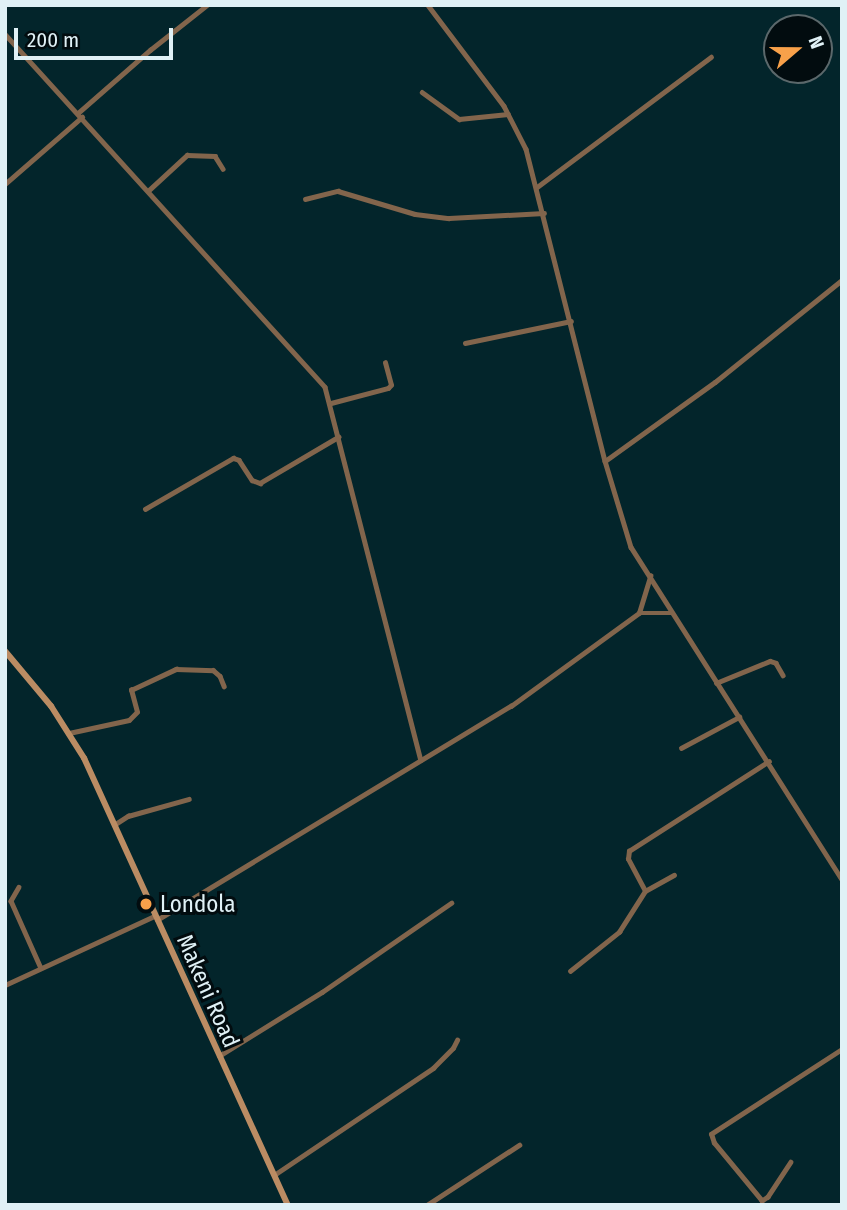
<!DOCTYPE html>
<style>
body{margin:0}
#map{position:relative;width:847px;height:1210px;overflow:hidden;background:#03252b;font-family:"Fira Sans Condensed",sans-serif}
div>[style]{position:absolute}
.street>*{height:4.5px;margin:-2.25px;padding:0 2.25px;transform-origin:2.25px;border-radius:2.25px;background:#82654c}
.secondary>*{height:6px;margin:-3px;padding:0 3px;transform-origin:3px;border-radius:3px;background:#bb8c63}
.dots>*{width:19px;height:19px;translate:-50% -50%;box-sizing:border-box;border:4px solid #020c0f;border-radius:50%}
span{translate:-50% -50%;white-space:nowrap;text-align:center;line-height:1.15;-webkit-text-stroke:6px #020c0f;paint-order:stroke}
.poi-label{font-size:23px;color:#e0f1f6}
.left{translate:0 -50%;text-align:left}
.street-label{font-size:23px;color:#e0f1f6}
.frame{position:absolute;inset:0;border:7px solid #e0f1f6;pointer-events:none}
.north{position:absolute;left:763px;top:14px;width:70px;height:70px;box-sizing:border-box;background:#020c0f;border:2px solid #5b686b;border-radius:50%;rotate:70deg;font-size:19px;font-weight:700;line-height:28px;text-align:center;color:#e0f1f6}
.north::after{content:'';display:block;margin:auto;width:24px;height:32px;background:#f8a14a;clip-path:polygon(50% 0,100% 100%,50% 72%,0 100%)}
.scale{position:absolute;left:14px;top:28px;width:159px;height:32px;box-sizing:border-box;border:4px solid #e0f1f6;border-top:0;padding-left:9px;font-size:21px;line-height:24px;white-space:nowrap;color:#e0f1f6;-webkit-text-stroke:5px #020c0f;paint-order:stroke}
</style>
<div id="map">
<div class="street">
<i style="left:428px;top:5px;width:126px;rotate:53deg"></i>
<i style="left:504px;top:106px;width:48px;rotate:62.9deg"></i>
<i style="left:526px;top:149px;width:322px;rotate:75.8deg"></i>
<i style="left:605px;top:461px;width:90px;rotate:73.2deg"></i>
<i style="left:631px;top:547px;width:394px;rotate:57.6deg"></i>
<i style="left:5px;top:34px;width:476px;rotate:47.8deg"></i>
<i style="left:325px;top:387px;width:385px;rotate:75.6deg"></i>
<i style="left:422px;top:92px;width:46px;rotate:36.1deg"></i>
<i style="left:459px;top:119px;width:49px;rotate:-5.8deg"></i>
<i style="left:78px;top:113px;width:96px;rotate:-41.2deg"></i>
<i style="left:150px;top:50px;width:73px;rotate:-38.3deg"></i>
<i style="left:5px;top:184px;width:102px;rotate:-41deg"></i>
<i style="left:537px;top:187px;width:217px;rotate:-36.8deg"></i>
<i style="left:148px;top:191px;width:53px;rotate:-42.7deg"></i>
<i style="left:187px;top:155px;width:28px;rotate:2deg"></i>
<i style="left:215px;top:156px;width:15px;rotate:58deg"></i>
<i style="left:305px;top:199px;width:34px;rotate:-14deg"></i>
<i style="left:338px;top:191px;width:80px;rotate:16.6deg"></i>
<i style="left:415px;top:214px;width:34px;rotate:7deg"></i>
<i style="left:449px;top:218px;width:95px;rotate:-3deg"></i>
<i style="left:465px;top:343px;width:108px;rotate:-11.7deg"></i>
<i style="left:331px;top:403px;width:59px;rotate:-14.7deg"></i>
<i style="left:388px;top:388px;width:4px;rotate:-45deg"></i>
<i style="left:391px;top:385px;width:23px;rotate:-105deg"></i>
<i style="left:605px;top:461px;width:135px;rotate:-35.7deg"></i>
<i style="left:715px;top:382px;width:163px;rotate:-38.8deg"></i>
<i style="left:145px;top:509px;width:102px;rotate:-30.1deg"></i>
<i style="left:233px;top:458px;width:6px;rotate:18deg"></i>
<i style="left:239px;top:460px;width:24px;rotate:57deg"></i>
<i style="left:252px;top:480px;width:9px;rotate:21deg"></i>
<i style="left:260px;top:483px;width:91px;rotate:-30.5deg"></i>
<i style="left:639px;top:613px;width:39px;rotate:-73deg"></i>
<i style="left:716px;top:683px;width:58px;rotate:-22.2deg"></i>
<i style="left:770px;top:661px;width:6px;rotate:18deg"></i>
<i style="left:776px;top:663px;width:14px;rotate:60deg"></i>
<i style="left:69px;top:733px;width:61px;rotate:-12.2deg"></i>
<i style="left:129px;top:720px;width:11px;rotate:-45deg"></i>
<i style="left:137px;top:712px;width:23px;rotate:-105deg"></i>
<i style="left:131px;top:690px;width:50px;rotate:-25deg"></i>
<i style="left:176px;top:669px;width:37px;rotate:2deg"></i>
<i style="left:213px;top:670px;width:9px;rotate:41deg"></i>
<i style="left:220px;top:676px;width:11px;rotate:68deg"></i>
<i style="left:681px;top:748px;width:66px;rotate:-28.1deg"></i>
<i style="left:114px;top:825px;width:17px;rotate:-33deg"></i>
<i style="left:128px;top:816px;width:63px;rotate:-15.6deg"></i>
<i style="left:19px;top:887px;width:16px;rotate:120deg"></i>
<i style="left:11px;top:901px;width:73px;rotate:65.9deg"></i>
<i style="left:645px;top:891px;width:36px;rotate:-118deg"></i>
<i style="left:628px;top:859px;width:8px;rotate:-83deg"></i>
<i style="left:629px;top:851px;width:166px;rotate:-32.7deg"></i>
<i style="left:157px;top:920px;width:414px;rotate:-31.2deg"></i>
<i style="left:511px;top:706px;width:158px;rotate:-36deg"></i>
<i style="left:639px;top:613px;width:32px"></i>
<i style="left:570px;top:971px;width:63px;rotate:-38.5deg"></i>
<i style="left:619px;top:932px;width:49px;rotate:-57.6deg"></i>
<i style="left:645px;top:891px;width:33px;rotate:-29deg"></i>
<i style="left:5px;top:985px;width:164px;rotate:-24.8deg"></i>
<i style="left:219px;top:1056px;width:121px;rotate:-31.9deg"></i>
<i style="left:322px;top:992px;width:157px;rotate:-34.6deg"></i>
<i style="left:791px;top:1162px;width:42px;rotate:123.3deg"></i>
<i style="left:768px;top:1197px;width:7px;rotate:146deg"></i>
<i style="left:762px;top:1201px;width:75px;rotate:-129.6deg"></i>
<i style="left:714px;top:1143px;width:9px;rotate:-108deg"></i>
<i style="left:711px;top:1134px;width:156px;rotate:-33deg"></i>
<i style="left:274px;top:1175px;width:192px;rotate:-33.9deg"></i>
<i style="left:433px;top:1068px;width:28px;rotate:-45deg"></i>
<i style="left:453px;top:1048px;width:9px;rotate:-63deg"></i>
<i style="left:427px;top:1205px;width:110px;rotate:-33.1deg"></i>
</div>
<div class="secondary">
<i style="left:5px;top:651px;width:72px;rotate:50.1deg"></i>
<i style="left:51px;top:706px;width:62px;rotate:57.6deg"></i>
<i style="left:84px;top:758px;width:491px;rotate:65.5deg"></i>
</div>
<div class="dots">
<i style="left:146px;top:904px;background:#f8a14a"></i>
</div>
<div class="poi-label">
<span class="left" style="left:160px;top:904px">Londola</span>
</div>
<div class="street-label">
<span style="left:208px;top:991px;rotate:66deg">Makeni Road</span>
</div>
<div class="frame"></div>
<div class="north">N</div>
<div class="scale">200 m</div>
</div>
